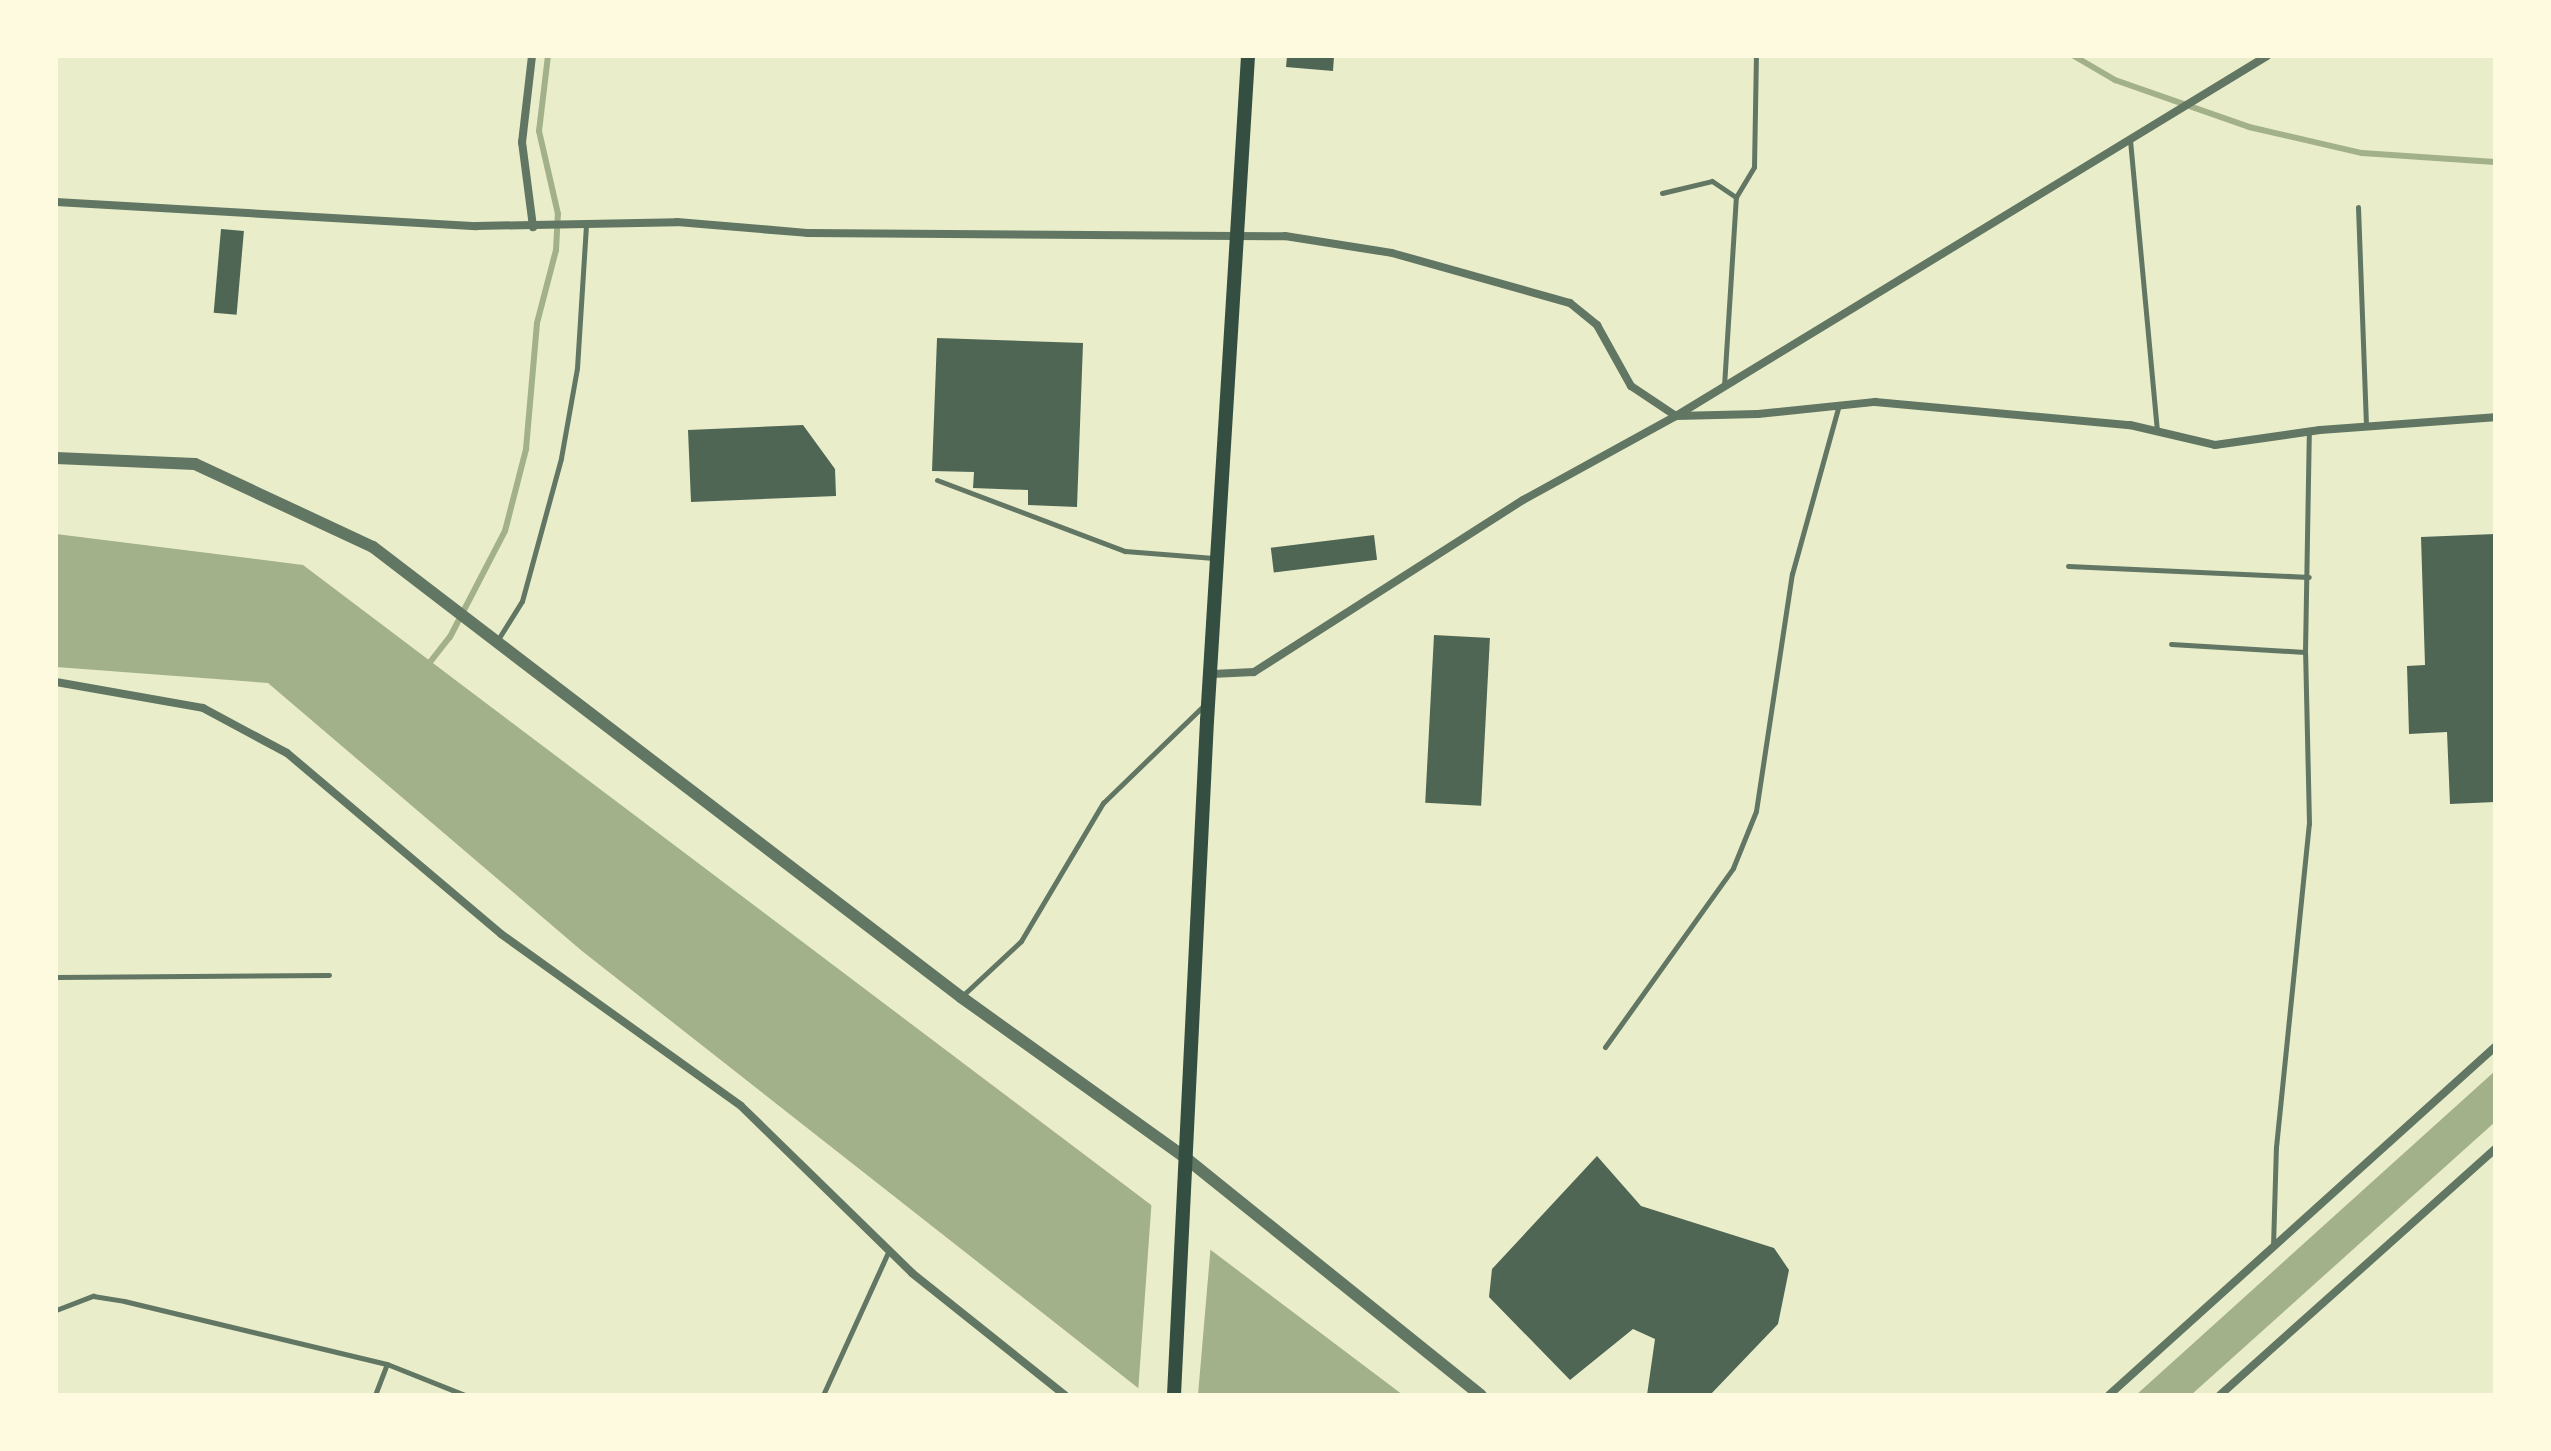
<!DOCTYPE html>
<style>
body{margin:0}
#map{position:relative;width:2551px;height:1451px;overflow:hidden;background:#e9edc9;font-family:Jost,sans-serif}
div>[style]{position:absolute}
.water>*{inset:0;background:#a3b18a}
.pier>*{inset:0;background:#e9edc9}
.stream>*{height:6px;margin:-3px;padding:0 3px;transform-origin:3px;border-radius:3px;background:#a3b18a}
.building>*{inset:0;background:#4f6655;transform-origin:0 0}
.service>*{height:5px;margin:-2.5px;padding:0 2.5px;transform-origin:2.5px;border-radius:2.5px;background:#617663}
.minor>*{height:8px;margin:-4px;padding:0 4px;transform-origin:4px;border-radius:4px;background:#617663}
.tertiary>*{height:12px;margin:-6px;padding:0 6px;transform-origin:6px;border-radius:6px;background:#617663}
.secondary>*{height:14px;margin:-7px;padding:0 7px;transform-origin:7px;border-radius:7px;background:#344e41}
span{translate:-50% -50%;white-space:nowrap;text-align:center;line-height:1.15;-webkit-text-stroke:8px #fefae0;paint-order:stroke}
.frame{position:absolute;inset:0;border:58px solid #fefae0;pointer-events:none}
</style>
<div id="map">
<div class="water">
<i style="clip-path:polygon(56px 534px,303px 565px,1403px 1395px,1147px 1395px,582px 951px,268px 683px,56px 667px)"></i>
<i style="clip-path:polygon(2495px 1071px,2495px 1122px,2191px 1395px,2136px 1395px)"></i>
</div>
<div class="pier">
<i style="clip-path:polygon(1152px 1197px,1211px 1243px,1198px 1395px,1138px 1393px)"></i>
</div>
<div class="stream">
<i style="left:2074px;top:56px;width:48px;rotate:30.3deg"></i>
<i style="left:2115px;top:80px;width:142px;rotate:19.3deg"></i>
<i style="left:2249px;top:127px;width:116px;rotate:13deg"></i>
<i style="left:2362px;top:153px;width:133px;rotate:3.9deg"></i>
<i style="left:427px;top:666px;width:37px;rotate:-52deg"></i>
<i style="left:450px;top:637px;width:119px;rotate:-62.6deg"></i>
<i style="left:505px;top:531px;width:85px;rotate:-75.6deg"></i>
<i style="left:526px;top:449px;width:126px;rotate:-85deg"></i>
<i style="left:537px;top:323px;width:75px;rotate:-75.4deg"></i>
<i style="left:556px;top:250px;width:36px;rotate:-87deg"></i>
<i style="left:558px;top:214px;width:85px;rotate:-102.9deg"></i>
<i style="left:539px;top:131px;width:76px;rotate:-83.2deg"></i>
</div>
<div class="building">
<i style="clip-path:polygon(1287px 56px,1334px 56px,1333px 71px,1286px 67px)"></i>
<i style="left:221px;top:229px;width:23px;height:84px;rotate:5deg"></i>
<i style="clip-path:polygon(937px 338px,1083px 343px,1077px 507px,1028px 505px,1028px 490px,973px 488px,974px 472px,932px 471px)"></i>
<i style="clip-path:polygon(803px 425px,835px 469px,836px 496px,691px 502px,688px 430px)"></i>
<i style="clip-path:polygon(2495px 534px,2495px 802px,2450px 804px,2447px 732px,2409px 734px,2407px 666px,2425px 665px,2421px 537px)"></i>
<i style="left:1374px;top:535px;width:25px;height:104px;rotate:83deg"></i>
<i style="left:1434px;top:635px;width:56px;height:168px;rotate:3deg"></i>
<i style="clip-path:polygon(1597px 1156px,1641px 1206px,1774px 1248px,1789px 1270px,1778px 1324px,1710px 1395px,1647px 1395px,1655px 1339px,1633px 1329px,1570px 1380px,1489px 1297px,1492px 1269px)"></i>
</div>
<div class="service">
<i style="left:2130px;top:140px;width:293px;rotate:84.7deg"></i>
<i style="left:1662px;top:193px;width:51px;rotate:-13.5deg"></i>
<i style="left:1712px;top:181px;width:29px;rotate:34deg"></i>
<i style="left:2358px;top:207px;width:219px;rotate:87.9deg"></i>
<i style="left:1724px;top:386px;width:189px;rotate:-86.4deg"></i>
<i style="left:1736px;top:197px;width:35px;rotate:-59deg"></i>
<i style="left:1754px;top:167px;width:111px;rotate:-89deg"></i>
<i style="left:937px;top:480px;width:201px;rotate:20.7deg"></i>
<i style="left:1125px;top:551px;width:89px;rotate:4.5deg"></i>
<i style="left:2068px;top:566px;width:241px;rotate:2.6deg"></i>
<i style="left:497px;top:641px;width:47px;rotate:-58deg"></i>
<i style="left:522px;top:601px;width:148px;rotate:-74.7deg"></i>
<i style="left:561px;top:458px;width:91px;rotate:-79.9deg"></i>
<i style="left:577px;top:368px;width:142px;rotate:-86.4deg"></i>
<i style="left:2171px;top:644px;width:134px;rotate:3.4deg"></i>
<i style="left:56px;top:977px;width:273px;rotate:-0.4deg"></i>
<i style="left:961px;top:997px;width:82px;rotate:-43deg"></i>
<i style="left:1021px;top:941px;width:161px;rotate:-59.3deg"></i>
<i style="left:1103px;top:803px;width:142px;rotate:-44.1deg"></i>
<i style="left:1605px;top:1047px;width:220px;rotate:-54.4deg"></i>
<i style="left:1733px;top:868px;width:61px;rotate:-68deg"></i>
<i style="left:1756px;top:811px;width:240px;rotate:-81.4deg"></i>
<i style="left:1792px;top:574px;width:172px;rotate:-74.5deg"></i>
<i style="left:2273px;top:1246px;width:99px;rotate:-88.3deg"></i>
<i style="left:2276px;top:1147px;width:325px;rotate:-84.2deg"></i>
<i style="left:2309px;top:824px;width:172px;rotate:-91.3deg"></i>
<i style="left:2305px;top:652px;width:220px;rotate:-89deg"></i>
<i style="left:56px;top:1310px;width:40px;rotate:-21deg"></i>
<i style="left:93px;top:1296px;width:31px;rotate:9deg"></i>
<i style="left:124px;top:1301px;width:270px;rotate:13.5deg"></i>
<i style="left:387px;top:1364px;width:84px;rotate:21.7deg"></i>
<i style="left:375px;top:1395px;width:33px;rotate:-69deg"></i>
<i style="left:823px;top:1395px;width:159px;rotate:-65.5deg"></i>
</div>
<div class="minor">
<i style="left:532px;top:56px;width:87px;rotate:96.6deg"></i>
<i style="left:522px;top:142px;width:86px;rotate:82.6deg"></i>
<i style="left:56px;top:202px;width:421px;rotate:3.3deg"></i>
<i style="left:476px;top:226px;width:201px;rotate:-1.1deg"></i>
<i style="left:677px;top:222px;width:130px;rotate:4.8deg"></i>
<i style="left:807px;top:233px;width:478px;rotate:0.4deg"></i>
<i style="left:1285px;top:236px;width:108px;rotate:9deg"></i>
<i style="left:1392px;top:253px;width:185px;rotate:15.7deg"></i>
<i style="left:1570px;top:303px;width:35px;rotate:39deg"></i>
<i style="left:1597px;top:325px;width:70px;rotate:60.9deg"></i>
<i style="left:1631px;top:386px;width:54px;rotate:33.7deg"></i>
<i style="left:1676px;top:416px;width:82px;rotate:-1.4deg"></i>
<i style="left:1758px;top:414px;width:118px;rotate:-5.9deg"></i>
<i style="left:1875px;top:402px;width:256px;rotate:5.2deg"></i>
<i style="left:2130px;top:425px;width:87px;rotate:13.2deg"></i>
<i style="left:2215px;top:445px;width:106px;rotate:-8.1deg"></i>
<i style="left:2320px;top:430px;width:175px;rotate:-4.2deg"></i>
<i style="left:1212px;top:674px;width:42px;rotate:-2.7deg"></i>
<i style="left:1254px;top:672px;width:319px;rotate:-32.6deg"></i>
<i style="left:1523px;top:500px;width:175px;rotate:-28.8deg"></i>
<i style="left:1676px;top:416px;width:692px;rotate:-31.35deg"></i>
<i style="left:56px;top:682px;width:149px;rotate:10deg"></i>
<i style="left:203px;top:708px;width:95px;rotate:28.2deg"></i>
<i style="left:287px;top:753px;width:280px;rotate:40.2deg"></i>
<i style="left:501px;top:934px;width:295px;rotate:35.6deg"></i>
<i style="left:741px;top:1106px;width:239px;rotate:44.3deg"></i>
<i style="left:912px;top:1273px;width:196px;rotate:38.6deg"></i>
<i style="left:2109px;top:1395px;width:520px;rotate:-42.04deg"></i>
<i style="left:2220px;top:1395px;width:369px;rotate:-41.8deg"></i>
</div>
<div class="tertiary">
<i style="left:56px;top:458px;width:139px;rotate:2.5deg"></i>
<i style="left:195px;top:464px;width:196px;rotate:25deg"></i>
<i style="left:373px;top:547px;width:740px;rotate:37.43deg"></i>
<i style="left:961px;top:997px;width:278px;rotate:35.6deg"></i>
<i style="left:1187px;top:1159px;width:377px;rotate:38.8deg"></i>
</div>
<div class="secondary">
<i style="left:1174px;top:1395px;width:675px;rotate:-87.2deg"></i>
<i style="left:1207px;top:721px;width:666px;rotate:-86.47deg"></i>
</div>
<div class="frame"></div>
</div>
